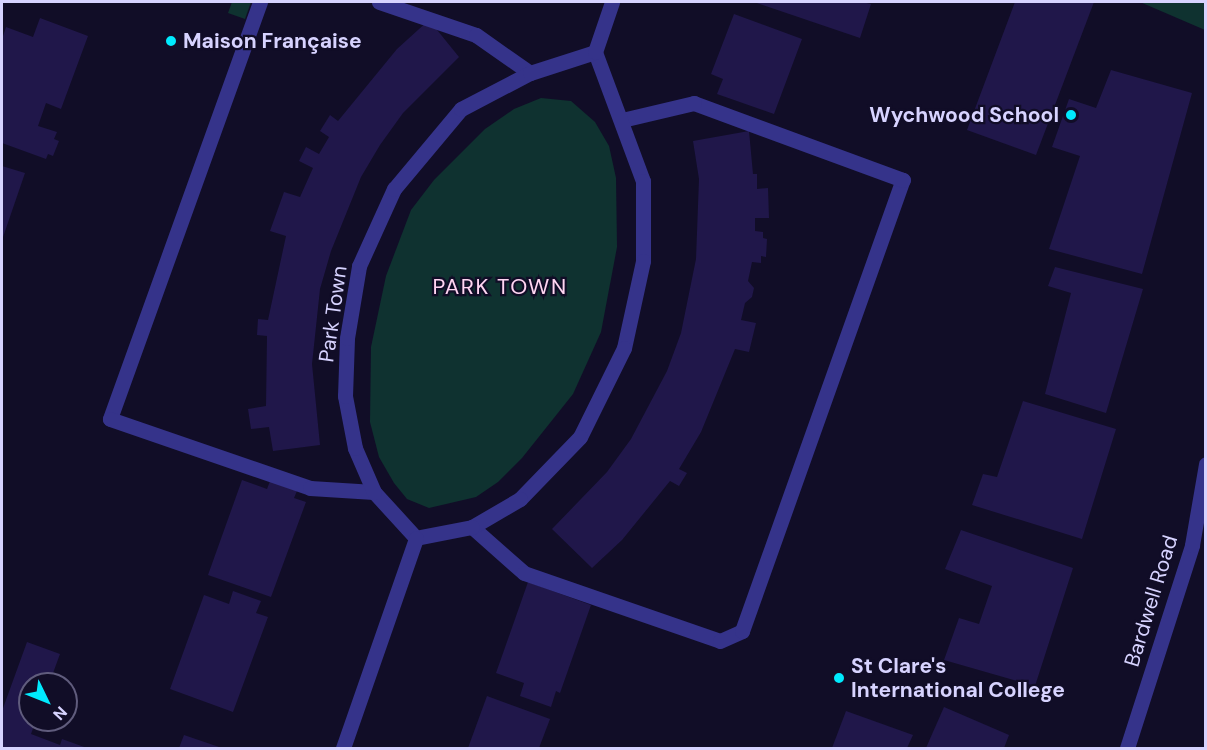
<!DOCTYPE html>
<meta charset="utf-8">
<style>
body{margin:0}
#map{position:relative;width:1207px;height:750px;overflow:hidden;background:#110d27;font-family:"DM Sans",sans-serif}
div>[style]{position:absolute}
.green>*{inset:0;background:#0f3230}
.building>*{inset:0;background:#20174a}
.lane>*{height:15px;margin:-7.5px;padding:0 7.5px;transform-origin:7.5px;border-radius:7.5px;background:#35338a}
.street>*{height:15px;margin:-7.5px;padding:0 7.5px;transform-origin:7.5px;border-radius:7.5px;background:#35338a}
.dots>*{width:16px;height:16px;translate:-50% -50%;box-sizing:border-box;border:3px solid #110d27;border-radius:50%}
span{translate:-50% -50%;white-space:nowrap;text-align:center;line-height:1.15;-webkit-text-stroke:4.5px #110d27;paint-order:stroke}
.poi-label{font-size:21px;color:#d7d3ff;font-weight:700}
.left{translate:0 -50%;text-align:left}
.right{translate:-100% -50%;text-align:right}
.street-label{font-size:21px;color:#d7d3ff}
.neighbourhood-label{font-size:22px;color:#ffd5f1;letter-spacing:1.5px}
.frame{position:absolute;inset:0;border:3px solid #d7d3ff;pointer-events:none}
.north{position:absolute;left:18px;top:672px;width:60px;height:60px;box-sizing:border-box;background:#110d27;border:2px solid #605c7d;border-radius:50%;rotate:133deg;font-size:16px;font-weight:700;line-height:24px;text-align:center;color:#d7d3ff}
.north::after{content:'';display:block;margin:auto;width:21px;height:27px;background:#00eafe;clip-path:polygon(50% 0,100% 100%,50% 72%,0 100%)}
</style>
<div id="map">
<div class="green">
<i style="clip-path:polygon(232px 2px,251px 2px,245px 19px,228px 13px)"></i>
<i style="clip-path:polygon(1140px 2px,1205px 2px,1205px 30px)"></i>
<i style="clip-path:polygon(541px 98px,571px 101px,595px 122px,609px 146px,616px 178px,617px 247px,601px 332px,573px 394px,522px 458px,498px 482px,476px 497px,429px 508px,407px 499px,394px 483px,379px 457px,370px 422px,371px 347px,386px 276px,411px 210px,434px 180px,485px 129px,514px 109px)"></i>
</div>
<div class="building">
<i style="clip-path:polygon(754px 2px,862px 2px,871px 4px,860px 38px)"></i>
<i style="clip-path:polygon(1015px 2px,1094px 2px,1036px 155px,967px 130px)"></i>
<i style="clip-path:polygon(734px 14px,802px 39px,774px 114px,717px 94px,723px 79px,711px 74px)"></i>
<i style="clip-path:polygon(40px 18px,88px 36px,61px 109px,46px 103px,38px 126px,57px 132px,54px 139px,59px 141px,53px 156px,48px 154px,46px 159px,2px 143px,2px 39px,6px 27px,33px 37px)"></i>
<i style="clip-path:polygon(429px 20px,459px 57px,403px 113px,380px 145px,361px 177px,331px 251px,320px 289px,312px 364px,320px 445px,273px 451px,269px 427px,251px 429px,248px 409px,266px 406px,267px 336px,257px 335px,258px 319px,268px 320px,286px 236px,270px 231px,284px 192px,300px 197px,313px 168px,299px 161px,306px 147px,319px 154px,329px 137px,320px 131px,330px 115px,338px 121px,397px 49px)"></i>
<i style="clip-path:polygon(1111px 70px,1192px 93px,1142px 274px,1049px 249px,1080px 156px,1052px 147px,1069px 99px,1096px 108px)"></i>
<i style="clip-path:polygon(749px 131px,753px 174px,757px 174px,757px 189px,768px 188px,769px 218px,755px 218px,755px 231px,763px 232px,763px 238px,767px 239px,766px 257px,761px 256px,761px 263px,752px 262px,748px 281px,754px 288px,752px 297px,745px 303px,741px 320px,756px 323px,749px 352px,735px 349px,701px 432px,679px 469px,687px 473px,679px 486px,670px 481px,622px 540px,592px 568px,552px 529px,607px 472px,631px 439px,667px 371px,681px 333px,696px 259px,699px 179px,693px 141px)"></i>
<i style="clip-path:polygon(2px 166px,25px 173px,2px 240px)"></i>
<i style="clip-path:polygon(1055px 267px,1143px 289px,1106px 413px,1045px 394px,1071px 293px,1048px 286px)"></i>
<i style="clip-path:polygon(1023px 401px,1116px 429px,1082px 539px,972px 505px,983px 474px,997px 477px)"></i>
<i style="clip-path:polygon(272px 476px,299px 486px,294px 498px,306px 502px,271px 597px,208px 575px,242px 480px,267px 489px)"></i>
<i style="clip-path:polygon(961px 530px,1073px 568px,1035px 686px,944px 660px,959px 618px,979px 624px,992px 586px,945px 569px)"></i>
<i style="clip-path:polygon(528px 582px,591px 605px,560px 693px,556px 691px,551px 707px,520px 696px,524px 683px,496px 673px)"></i>
<i style="clip-path:polygon(233px 591px,261px 601px,256px 613px,268px 617px,233px 712px,170px 689px,204px 595px,229px 604px)"></i>
<i style="clip-path:polygon(27px 642px,60px 654px,49px 684px,30px 684px,30px 720px,36px 720px,31px 734px,60px 745px,62px 739px,87px 748px,2px 748px,2px 711px)"></i>
<i style="clip-path:polygon(487px 696px,550px 719px,539px 748px,468px 748px)"></i>
<i style="clip-path:polygon(944px 707px,1009px 735px,1004px 748px,926px 748px)"></i>
<i style="clip-path:polygon(846px 711px,913px 735px,907px 748px,832px 748px)"></i>
<i style="clip-path:polygon(184px 735px,222px 748px,179px 748px)"></i>
</div>
<div class="lane">
<i style="left:260px;top:2px;width:443px;rotate:109.8deg"></i>
<i style="left:110px;top:419px;width:212px;rotate:19deg"></i>
<i style="left:310px;top:488px;width:64px;rotate:3.6deg"></i>
<i style="left:379px;top:2px;width:102px;rotate:18.8deg"></i>
<i style="left:476px;top:35px;width:66px;rotate:35.1deg"></i>
<i style="left:472px;top:527px;width:69px;rotate:41.5deg"></i>
<i style="left:524px;top:573px;width:207px;rotate:19.1deg"></i>
<i style="left:720px;top:641px;width:24px;rotate:-24deg"></i>
<i style="left:742px;top:631px;width:479px;rotate:-70.4deg"></i>
<i style="left:903px;top:180px;width:223px;rotate:-159.8deg"></i>
<i style="left:694px;top:103px;width:74px;rotate:166.7deg"></i>
</div>
<div class="street">
<i style="left:595px;top:52px;width:138px;rotate:69.6deg"></i>
<i style="left:643px;top:181px;width:80px;rotate:90deg"></i>
<i style="left:643px;top:261px;width:89px;rotate:102.3deg"></i>
<i style="left:624px;top:348px;width:99px;rotate:116.3deg"></i>
<i style="left:580px;top:437px;width:86px;rotate:134.1deg"></i>
<i style="left:520px;top:499px;width:56px;rotate:149.7deg"></i>
<i style="left:472px;top:527px;width:57px;rotate:168.9deg"></i>
<i style="left:416px;top:538px;width:62px;rotate:-132.4deg"></i>
<i style="left:374px;top:492px;width:48px;rotate:-113.4deg"></i>
<i style="left:355px;top:448px;width:53px;rotate:-100.9deg"></i>
<i style="left:345px;top:396px;width:58px;rotate:-88deg"></i>
<i style="left:347px;top:338px;width:73px;rotate:-80.5deg"></i>
<i style="left:359px;top:266px;width:85px;rotate:-65.6deg"></i>
<i style="left:394px;top:189px;width:104px;rotate:-50.1deg"></i>
<i style="left:461px;top:109px;width:78px;rotate:-27.6deg"></i>
<i style="left:530px;top:73px;width:68px;rotate:-17.9deg"></i>
<i style="left:595px;top:52px;width:53px;rotate:-71.2deg"></i>
<i style="left:343px;top:748px;width:222px;rotate:-70.8deg"></i>
<i style="left:1127px;top:748px;width:213px;rotate:-72.2deg"></i>
<i style="left:1192px;top:545px;width:82px;rotate:-80.2deg"></i>
</div>
<div class="dots">
<i style="left:171px;top:41px;background:#00eafe"></i>
<i style="left:1071px;top:115px;background:#00eafe"></i>
<i style="left:839px;top:678px;background:#00eafe"></i>
</div>
<div class="poi-label">
<span class="left" style="left:183px;top:41px">Maison Française</span>
<span class="right" style="left:1059px;top:115px">Wychwood School</span>
<span class="left" style="left:851px;top:678px">St Clare's<br>International College</span>
</div>
<div class="street-label">
<span style="left:333px;top:314px;rotate:-82deg">Park Town</span>
<span style="left:1151px;top:601px;rotate:-73deg">Bardwell Road</span>
</div>
<div class="neighbourhood-label">
<span style="left:500px;top:287px">PARK TOWN</span>
</div>
<div class="frame"></div>
<div class="north">N</div>
</div>
